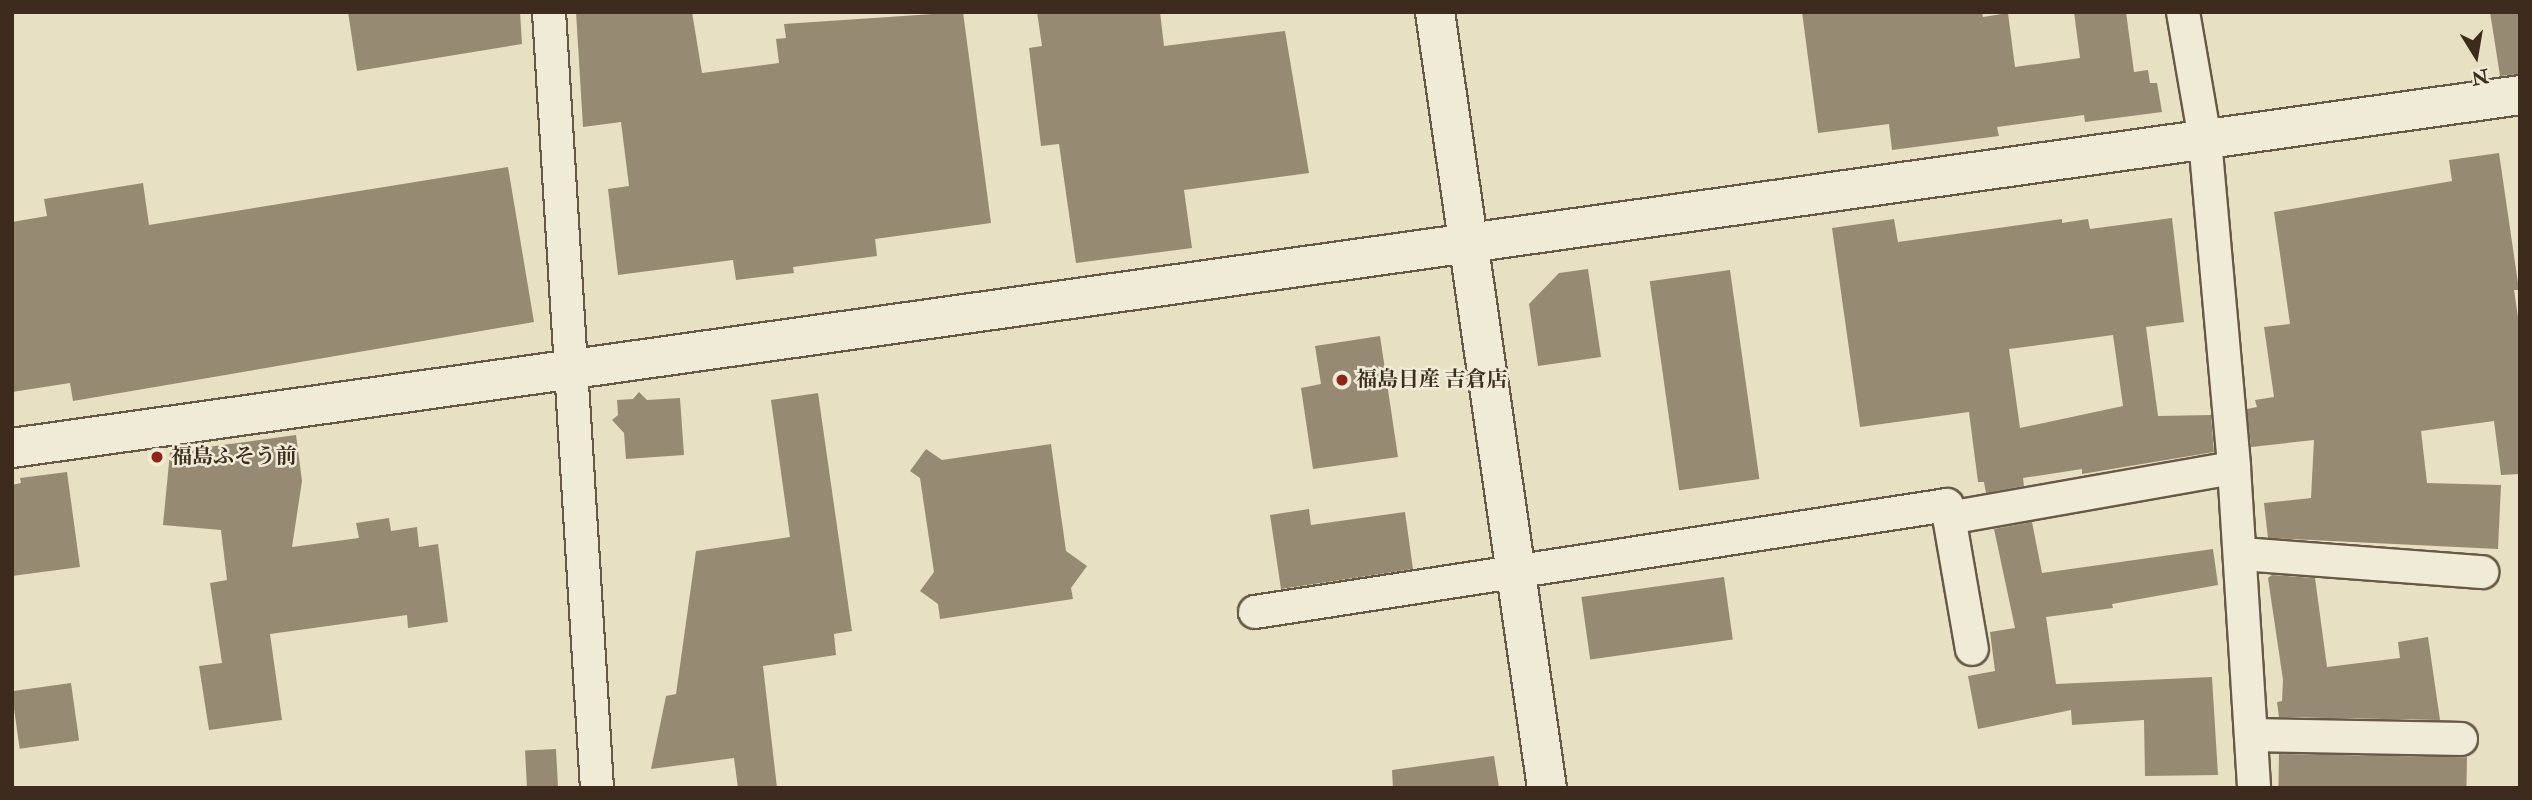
<!DOCTYPE html>
<meta charset="utf-8">
<style>
body{margin:0}
#map{position:relative;width:2532px;height:800px;overflow:hidden;background:#e8e0c2;font-family:"IM FELL Double Pica","Noto Serif JP",serif}
div>[style]{position:absolute}
.building>*{inset:0;background:#968a73;transform-origin:0 0}
.roads{filter:drop-shadow(2px 0 #685946) drop-shadow(-2px 0 #685946) drop-shadow(0 2px #685946) drop-shadow(0 -2px #685946)}
.minor>*{height:32px;margin:-16px;padding:0 16px;transform-origin:16px;border-radius:16px;background:#f0ebd7}
.tertiary>*{height:38px;margin:-19px;padding:0 19px;transform-origin:19px;border-radius:19px;background:#f0ebd7}
.dots>*{width:19px;height:19px;translate:-50% -50%;box-sizing:border-box;border:4px solid #f0ebd7;border-radius:50%}
span{translate:-50% -50%;white-space:nowrap;text-align:center;line-height:1.15;-webkit-text-stroke:5px #f0ebd7;paint-order:stroke}
.poi-label{font-size:21px;color:#3d2c1d;font-weight:700}
.left{translate:0 -50%;text-align:left}
.frame{position:absolute;inset:0;border:14px solid #3d2c1d;pointer-events:none}
.north{position:absolute;left:2441px;top:21px;width:70px;height:70px;-webkit-text-stroke:5px #f0ebd7;paint-order:stroke;rotate:169deg;font-size:19px;font-weight:700;line-height:28px;text-align:center;color:#3d2c1d}
.north::after{content:'';display:block;margin:auto;width:24px;height:32px;background:#3d2c1d;clip-path:polygon(50% 0,100% 100%,50% 72%,0 100%)}
</style>
<div id="map">
<div class="building">
<i style="clip-path:polygon(348px 12px,520px 12px,522px 44px,357px 71px)"></i>
<i style="clip-path:polygon(576px 12px,692px 12px,702px 73px,779px 63px,776px 39px,786px 38px,784px 24px,963px 12px,991px 223px,875px 239px,877px 256px,793px 267px,794px 273px,736px 280px,733px 260px,618px 275px,608px 189px,629px 186px,621px 122px,583px 127px)"></i>
<i style="clip-path:polygon(1037px 12px,1160px 12px,1164px 46px,1285px 31px,1309px 173px,1184px 190px,1192px 248px,1076px 263px,1059px 144px,1041px 146px,1029px 48px,1042px 46px)"></i>
<i style="clip-path:polygon(1802px 12px,1982px 12px,1983px 17px,2008px 13px,2015px 67px,2080px 58px,2074px 12px,2126px 12px,2134px 72px,2148px 70px,2150px 83px,2157px 83px,2162px 112px,2085px 122px,2084px 115px,1997px 127px,1999px 136px,1892px 150px,1889px 124px,1818px 133px)"></i>
<i style="clip-path:polygon(2490px 12px,2520px 12px,2520px 74px,2500px 76px)"></i>
<i style="clip-path:polygon(2499px 153px,2519px 290px,2514px 290px,2520px 331px,2520px 474px,2501px 475px,2494px 421px,2421px 431px,2427px 483px,2501px 485px,2498px 549px,2268px 538px,2264px 503px,2311px 498px,2314px 440px,2251px 447px,2247px 409px,2257px 407px,2255px 400px,2274px 397px,2264px 327px,2290px 324px,2274px 212px,2452px 181px,2449px 160px)"></i>
<i style="clip-path:polygon(508px 167px,534px 322px,73px 401px,70px 383px,12px 392px,12px 222px,47px 216px,44px 199px,143px 183px,149px 225px)"></i>
<i style="clip-path:polygon(evenodd,2172px 218px,2184px 322px,2146px 327px,2158px 416px,2211px 415px,2214px 452px,2082px 474px,2082px 469px,2023px 478px,2024px 486px,1986px 493px,1984px 482px,1978px 482px,1969px 412px,1860px 427px,1832px 228px,1894px 219px,1898px 242px,2062px 219px,2062px 223px,2088px 219px,2090px 229px,2172px 218px,2113px 335px,2123px 406px,2020px 428px,2009px 349px,2113px 335px)"></i>
<i style="clip-path:polygon(1588px 269px,1601px 357px,1538px 366px,1529px 304px,1559px 273px)"></i>
<i style="left:1730px;top:270px;width:211px;height:81px;rotate:82deg"></i>
<i style="clip-path:polygon(1380px 336px,1398px 457px,1313px 469px,1301px 388px,1321px 384px,1315px 346px)"></i>
<i style="clip-path:polygon(639px 392px,647px 400px,680px 398px,684px 455px,626px 459px,624px 433px,612px 420px,618px 415px,617px 400px,633px 399px)"></i>
<i style="clip-path:polygon(818px 393px,852px 631px,834px 634px,836px 655px,763px 666px,777px 788px,738px 788px,734px 758px,651px 769px,666px 696px,676px 694px,696px 551px,790px 537px,771px 400px)"></i>
<i style="clip-path:polygon(296px 435px,302px 481px,292px 547px,359px 538px,356px 523px,389px 518px,391px 531px,417px 527px,419px 547px,438px 544px,448px 622px,408px 628px,407px 615px,270px 634px,282px 720px,209px 730px,199px 666px,222px 663px,210px 583px,227px 580px,221px 530px,163px 525px,170px 452px)"></i>
<i style="clip-path:polygon(1051px 444px,1066px 551px,1087px 566px,1071px 588px,1073px 599px,940px 619px,938px 604px,920px 591px,934px 572px,920px 478px,910px 471px,926px 449px,942px 460px)"></i>
<i style="clip-path:polygon(67px 472px,80px 567px,12px 576px,12px 485px,21px 483px,20px 478px)"></i>
<i style="clip-path:polygon(1309px 509px,1311px 525px,1405px 512px,1413px 569px,1281px 589px,1270px 515px)"></i>
<i style="clip-path:polygon(2032px 522px,2042px 573px,2213px 549px,2218px 585px,2112px 604px,2113px 608px,2046px 617px,2056px 684px,2212px 677px,2218px 775px,2145px 776px,2144px 720px,2072px 725px,2071px 710px,1978px 729px,1968px 676px,1995px 671px,1990px 632px,2015px 628px,1994px 529px)"></i>
<i style="clip-path:polygon(2272px 575px,2315px 578px,2327px 667px,2400px 658px,2398px 642px,2428px 637px,2440px 720px,2279px 717px,2277px 702px,2282px 701px,2283px 680px,2268px 578px)"></i>
<i style="left:1724px;top:577px;width:63px;height:144px;rotate:82deg"></i>
<i style="left:71px;top:683px;width:58px;height:60px;rotate:82deg"></i>
<i style="left:556px;top:749px;width:39px;height:31px;rotate:87deg"></i>
<i style="left:2279px;top:754px;width:188px;height:34px;rotate:1deg"></i>
<i style="clip-path:polygon(1494px 756px,1499px 788px,1393px 788px,1392px 770px)"></i>
</div>
<div class="roads">
<div class="minor">
<i style="left:549px;top:12px;width:777px;rotate:86.46deg"></i>
<i style="left:2183px;top:12px;width:130px;rotate:80.2deg"></i>
<i style="left:2205px;top:140px;width:329px;rotate:84.9deg"></i>
<i style="left:2234px;top:468px;width:321px;rotate:86.4deg"></i>
<i style="left:1949px;top:518px;width:289px;rotate:-10deg"></i>
<i style="left:2241px;top:554px;width:242px;rotate:4.3deg"></i>
<i style="left:1255px;top:612px;width:700px;rotate:-8.79deg"></i>
<i style="left:1947px;top:505px;width:146px;rotate:80.2deg"></i>
<i style="left:2252px;top:735px;width:209px;rotate:1.1deg"></i>
</div>
<div class="tertiary">
<i style="left:1435px;top:12px;width:784px;rotate:81.79deg"></i>
<i style="left:12px;top:448px;width:2533px;rotate:-8.01deg"></i>
</div>
</div>
<div class="dots">
<i style="left:1342px;top:380px;background:#8f2418"></i>
<i style="left:157px;top:457px;background:#8f2418"></i>
</div>
<div class="poi-label">
<span class="left" style="left:1356px;top:380px">福島日産 吉倉店</span>
<span class="left" style="left:171px;top:457px">福島ふそう前</span>
</div>
<div class="frame"></div>
<div class="north">N</div>
</div>
